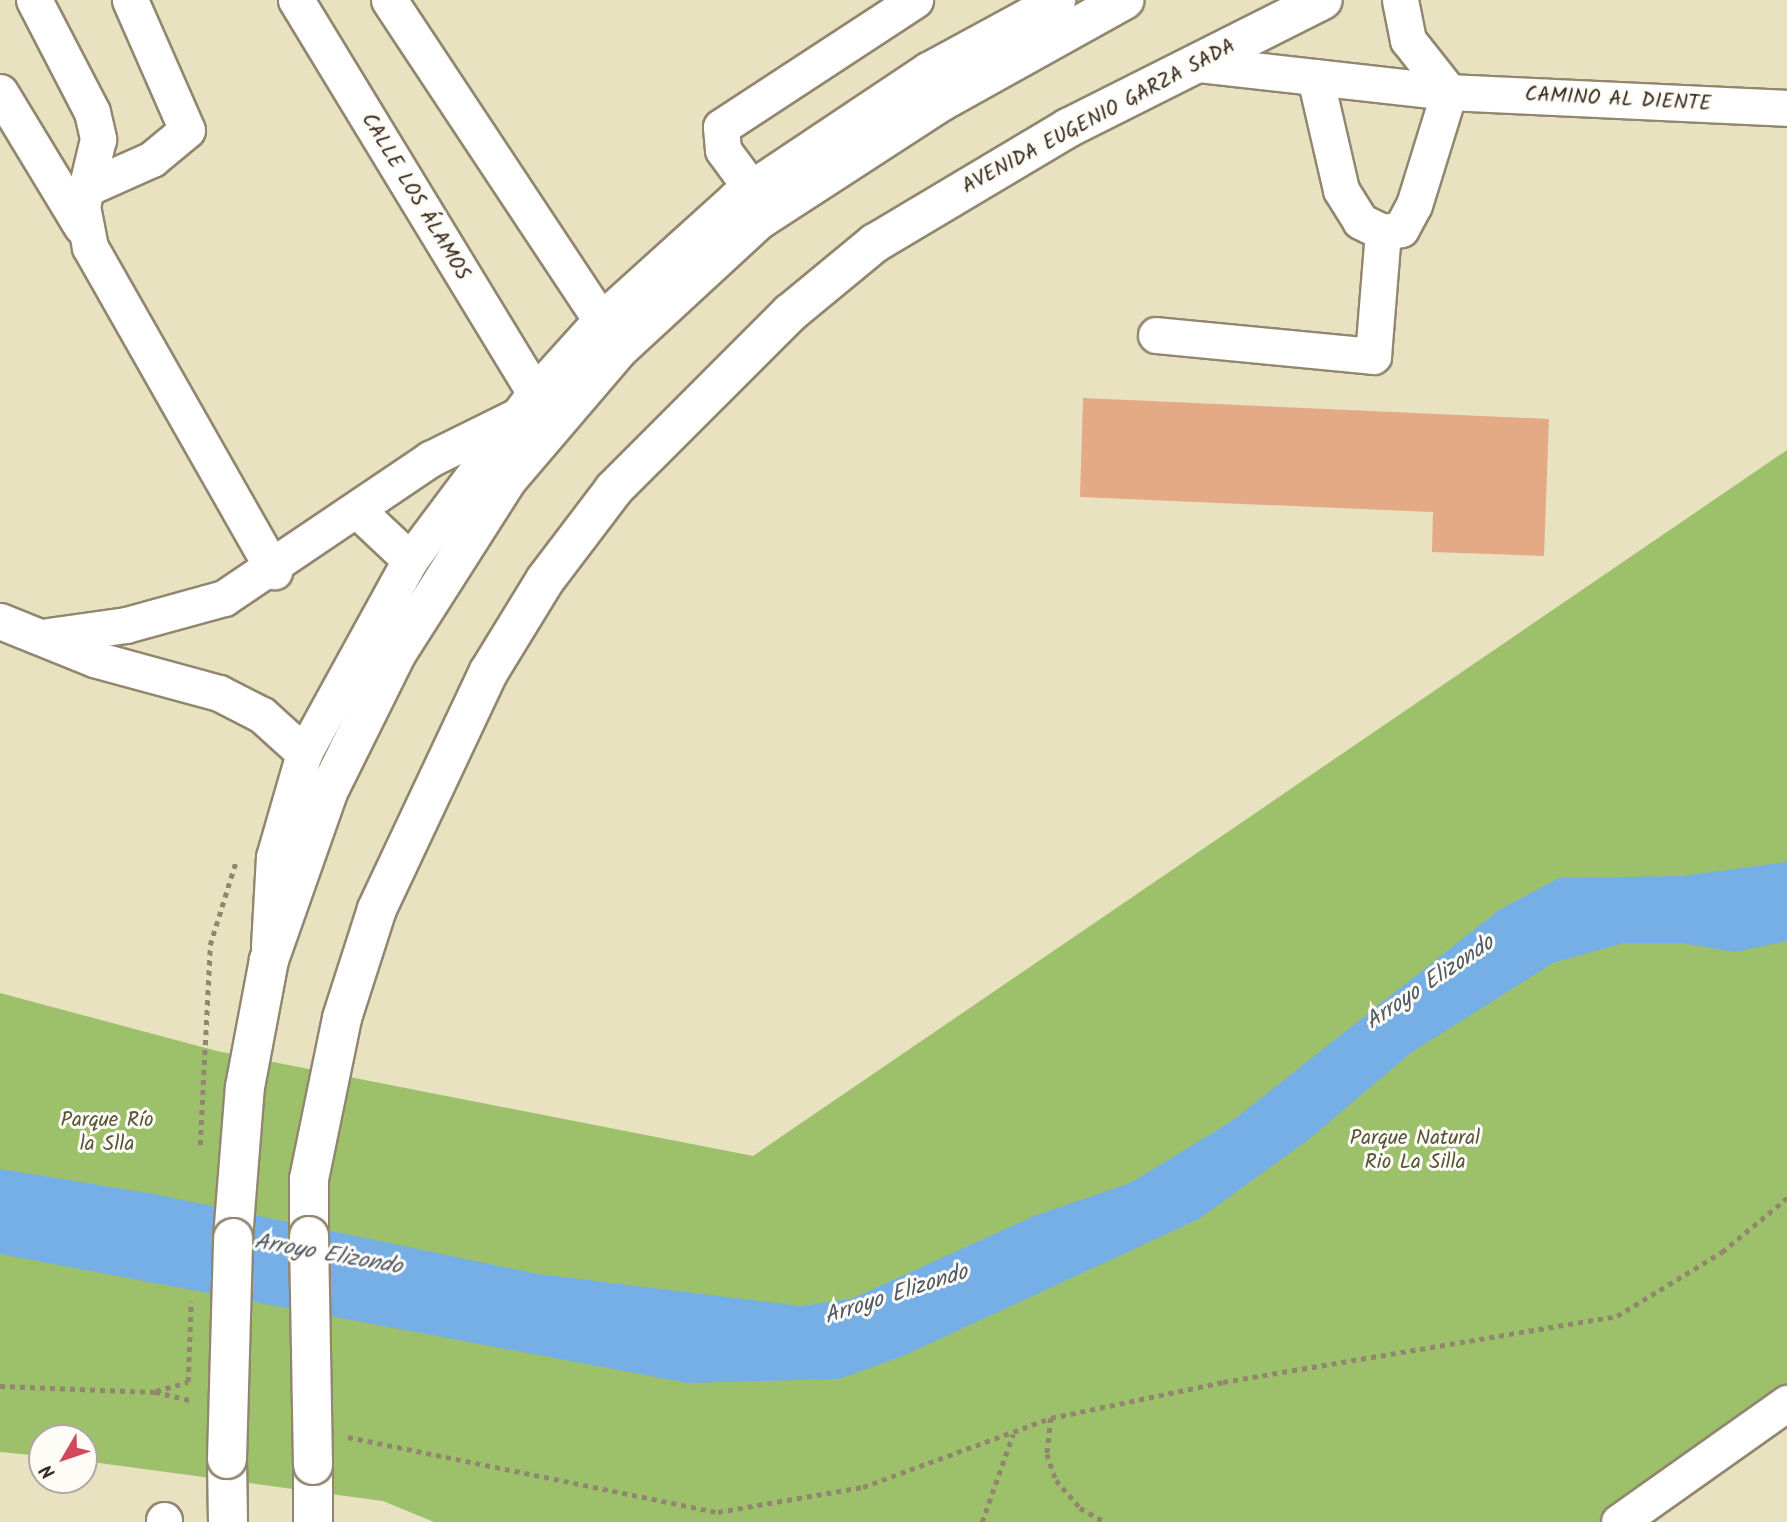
<!DOCTYPE html>
<meta charset="utf-8">
<style>
body{margin:0}
#map{position:relative;width:1787px;height:1522px;overflow:hidden;background:#e8e2c0;font-family:Kalam,sans-serif}
div>[style]{position:absolute}
.green>*{inset:0;background:#9dc16b}
.water>*{inset:0;background:#76afe6}
.building>*{inset:0;background:#e4aa85}
.path>*{height:4.5px;margin-top:-2.25px;transform-origin:0;background:repeating-linear-gradient(90deg,#92866f 0 5px,transparent 0 10px)}
.roads{filter:drop-shadow(2px 0 #92866f) drop-shadow(-2px 0 #92866f) drop-shadow(0 2px #92866f) drop-shadow(0 -2px #92866f)}
.minor>*{height:35px;margin:-17.5px;padding:0 17.5px;transform-origin:17.5px;border-radius:17.5px;background:#fff}
.highway>*{height:38px;margin:-19px;padding:0 19px;transform-origin:19px;border-radius:19px;background:#fff}
.bridges{filter:drop-shadow(2px 0 #92866f) drop-shadow(-2px 0 #92866f) drop-shadow(0 2px #92866f) drop-shadow(0 -2px #92866f)}
.highway-bridge>*{height:38px;margin:-19px;padding:0 19px;transform-origin:19px;border-radius:19px;background:#fff}
span{translate:-50% -50%;white-space:nowrap;text-align:center;line-height:1.15;-webkit-text-stroke:6px #fdfcf7;paint-order:stroke}
.street-label{font-size:21px;color:#3b2a1e}
.park-label{font-size:21px;color:#585735}
.water-label{font-size:23px;color:#505964;font-style:italic}
.north{position:absolute;left:28px;top:1424px;width:70px;height:70px;box-sizing:border-box;background:#fdfcf7;border:2px solid #afa8a0;border-radius:50%;rotate:231deg;font-size:19px;font-weight:700;line-height:28px;text-align:center;color:#3b2a1e}
.north::after{content:'';display:block;margin:auto;width:24px;height:32px;background:#d1495b;clip-path:polygon(50% 0,100% 100%,50% 72%,0 100%)}
</style>
<div id="map">
<div class="green">
<i style="clip-path:polygon(1787px 450px,1787px 1403px,1619px 1522px,434px 1522px,383px 1501px,84px 1461px,84px 1438px,42px 1438px,42px 1456px,0 1452px,0 993px,217px 1051px,753px 1156px)"></i>
</div>
<div class="water">
<i style="clip-path:polygon(1787px 862px,1787px 941px,1735px 952px,1681px 943px,1624px 943px,1553px 963px,1412px 1052px,1308px 1140px,1199px 1219px,903px 1356px,839px 1379px,688px 1383px,0 1254px,0 1169px,154px 1194px,538px 1274px,800px 1306px,851px 1299px,1034px 1216px,1130px 1183px,1232px 1121px,1499px 910px,1559px 878px,1681px 876px)"></i>
</div>
<div class="building">
<i style="clip-path:polygon(1083px 398px,1549px 419px,1544px 556px,1432px 552px,1433px 512px,1080px 497px)"></i>
</div>
<div class="path">
<i style="left:200px;top:1145px;width:200px;rotate:-87.1deg"></i>
<i style="left:210px;top:945px;width:88px;rotate:-72.8deg"></i>
<i style="left:0;top:1386px;width:155px;rotate:2.2deg"></i>
<i style="left:155px;top:1392px;width:39px;rotate:13deg"></i>
<i style="left:156px;top:1391px;width:33px;rotate:-16deg"></i>
<i style="left:188px;top:1382px;width:81px;rotate:-87.9deg"></i>
<i style="left:1051px;top:1418px;width:36px;rotate:96deg"></i>
<i style="left:1047px;top:1454px;width:28px;rotate:71deg"></i>
<i style="left:1056px;top:1480px;width:37px;rotate:49deg"></i>
<i style="left:1080px;top:1508px;width:29px;rotate:29deg"></i>
<i style="left:348px;top:1437px;width:378px;rotate:11.5deg"></i>
<i style="left:718px;top:1512px;width:147px;rotate:-9.8deg"></i>
<i style="left:863px;top:1487px;width:200px;rotate:-20.2deg"></i>
<i style="left:1051px;top:1418px;width:176px;rotate:-11.8deg"></i>
<i style="left:1223px;top:1382px;width:399px;rotate:-9.5deg"></i>
<i style="left:1617px;top:1316px;width:123px;rotate:-31.4deg"></i>
<i style="left:1722px;top:1252px;width:85px;rotate:-39.7deg"></i>
<i style="left:982px;top:1522px;width:93px;rotate:-70.6deg"></i>
</div>
<div class="roads">
<div class="minor">
<i style="left:34px;top:0;width:126px;rotate:62.6deg"></i>
<i style="left:92px;top:112px;width:28px;rotate:77deg"></i>
<i style="left:98px;top:139px;width:69px;rotate:103.4deg"></i>
<i style="left:82px;top:206px;width:42px;rotate:79deg"></i>
<i style="left:90px;top:247px;width:373px;rotate:60.4deg"></i>
<i style="left:296px;top:0;width:460px;rotate:58.7deg"></i>
<i style="left:389px;top:0;width:384px;rotate:56.5deg"></i>
<i style="left:1400px;top:0;width:41px;rotate:78.7deg"></i>
<i style="left:1408px;top:40px;width:66px;rotate:51.7deg"></i>
<i style="left:1199px;top:64px;width:252px;rotate:6.4deg"></i>
<i style="left:1449px;top:92px;width:338px;rotate:2.7deg"></i>
<i style="left:1315px;top:77px;width:116px;rotate:77deg"></i>
<i style="left:1341px;top:190px;width:36px;rotate:58deg"></i>
<i style="left:1360px;top:221px;width:25px;rotate:26deg"></i>
<i style="left:1383px;top:232px;width:18px;rotate:-9deg"></i>
<i style="left:1401px;top:229px;width:27px;rotate:-62deg"></i>
<i style="left:1414px;top:205px;width:118px;rotate:-72.8deg"></i>
<i style="left:0;top:92px;width:157px;rotate:58.8deg"></i>
<i style="left:87px;top:188px;width:71px;rotate:-24deg"></i>
<i style="left:152px;top:159px;width:45px;rotate:-39.6deg"></i>
<i style="left:187px;top:130px;width:142px;rotate:-113.7deg"></i>
<i style="left:751px;top:188px;width:47px;rotate:-126.4deg"></i>
<i style="left:723px;top:150px;width:23px;rotate:-95deg"></i>
<i style="left:721px;top:127px;width:232px;rotate:-33.2deg"></i>
<i style="left:1156px;top:335px;width:218px;rotate:5.5deg"></i>
<i style="left:1373px;top:356px;width:124px;rotate:-85.4deg"></i>
<i style="left:357px;top:510px;width:73px;rotate:43.3deg"></i>
<i style="left:0;top:621px;width:101px;rotate:22deg"></i>
<i style="left:94px;top:659px;width:130px;rotate:15.2deg"></i>
<i style="left:219px;top:693px;width:48px;rotate:27.1deg"></i>
<i style="left:262px;top:715px;width:57px;rotate:42.1deg"></i>
<i style="left:48px;top:636px;width:79px;rotate:-8deg"></i>
<i style="left:126px;top:625px;width:102px;rotate:-15.4deg"></i>
<i style="left:224px;top:598px;width:249px;rotate:-34deg"></i>
<i style="left:430px;top:459px;width:95px;rotate:-26.3deg"></i>
<i style="left:269px;top:946px;width:89px;rotate:-86.8deg"></i>
<i style="left:274px;top:857px;width:108px;rotate:-73.9deg"></i>
<i style="left:304px;top:753px;width:220px;rotate:-61.2deg"></i>
<i style="left:410px;top:560px;width:209px;rotate:-53.2deg"></i>
<i style="left:535px;top:393px;width:98px;rotate:-47.9deg"></i>
<i style="left:601px;top:320px;width:182px;rotate:-42.1deg"></i>
<i style="left:736px;top:198px;width:231px;rotate:-33.7deg"></i>
<i style="left:928px;top:70px;width:147px;rotate:-28.5deg"></i>
<i style="left:164px;top:1522px;width:2px;rotate:-90deg"></i>
<i style="left:1619px;top:1522px;width:206px;rotate:-35.3deg"></i>
</div>
<div class="highway">
<i style="left:309px;top:1236px;width:57px;rotate:-90deg"></i>
<i style="left:309px;top:1179px;width:164px;rotate:-78.4deg"></i>
<i style="left:342px;top:1018px;width:114px;rotate:-72.2deg"></i>
<i style="left:377px;top:909px;width:261px;rotate:-64.8deg"></i>
<i style="left:488px;top:673px;width:109px;rotate:-58.5deg"></i>
<i style="left:545px;top:580px;width:114px;rotate:-52.8deg"></i>
<i style="left:614px;top:489px;width:249px;rotate:-45deg"></i>
<i style="left:790px;top:313px;width:110px;rotate:-39.5deg"></i>
<i style="left:875px;top:243px;width:225px;rotate:-30.8deg"></i>
<i style="left:1068px;top:128px;width:285px;rotate:-26.7deg"></i>
<i style="left:233px;top:1238px;width:151px;rotate:-85.5deg"></i>
<i style="left:245px;top:1087px;width:129px;rotate:-79.3deg"></i>
<i style="left:269px;top:960px;width:178px;rotate:-70.6deg"></i>
<i style="left:328px;top:792px;width:155px;rotate:-63.6deg"></i>
<i style="left:397px;top:653px;width:206px;rotate:-57.5deg"></i>
<i style="left:508px;top:479px;width:170px;rotate:-49.5deg"></i>
<i style="left:618px;top:350px;width:192px;rotate:-42.7deg"></i>
<i style="left:759px;top:220px;width:217px;rotate:-33deg"></i>
<i style="left:941px;top:102px;width:210px;rotate:-29.1deg"></i>
<i style="left:227px;top:1459px;width:63px;rotate:89.1deg"></i>
<i style="left:313px;top:1465px;width:57px;rotate:90deg"></i>
</div>
</div>
<div class="bridges">
<div class="highway-bridge">
<i style="left:309px;top:1236px;width:229px;rotate:89deg"></i>
<i style="left:227px;top:1459px;width:221px;rotate:-88.4deg"></i>
</div>
</div>
<div class="street-label">
<span style="left:1618px;top:100px;rotate:3deg">CAMINO AL DIENTE</span>
<span style="left:1099px;top:117px;rotate:-28deg">AVENIDA EUGENIO GARZA SADA</span>
<span style="left:415px;top:197px;rotate:59deg">CALLE LOS ÁLAMOS</span>
</div>
<div class="park-label">
<span style="left:107px;top:1133px">Parque Río<br>la Slla</span>
<span style="left:1415px;top:1151px">Parque Natural<br>Rio La Silla</span>
</div>
<div class="water-label">
<span style="left:1430px;top:983px;rotate:-34deg">Arroyo Elizondo</span>
<span style="left:328px;top:1255px;rotate:10deg">Arroyo Elizondo</span>
<span style="left:896px;top:1295px;rotate:-18deg">Arroyo Elizondo</span>
</div>
<div class="north">N</div>
</div>
